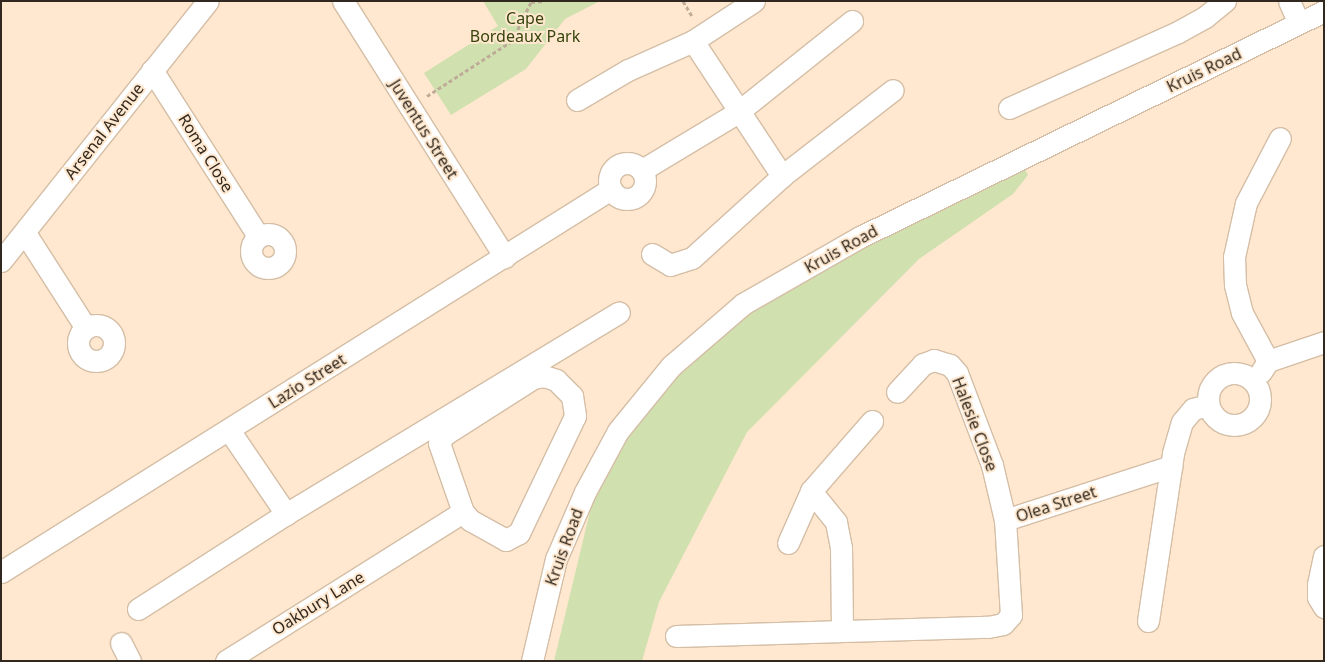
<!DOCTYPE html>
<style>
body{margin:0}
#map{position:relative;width:1325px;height:662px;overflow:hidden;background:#ffe8cf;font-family:"Noto Sans",sans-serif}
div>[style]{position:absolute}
.green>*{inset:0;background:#d0e0af}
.path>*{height:3px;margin-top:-1.5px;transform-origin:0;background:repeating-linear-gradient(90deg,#beac98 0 4px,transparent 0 6.5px)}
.roads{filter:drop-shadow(1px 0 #d4bea6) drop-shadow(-1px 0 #d4bea6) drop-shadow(0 1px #d4bea6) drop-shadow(0 -1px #d4bea6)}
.minor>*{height:21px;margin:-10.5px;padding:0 10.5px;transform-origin:10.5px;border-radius:10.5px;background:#fff}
.minor>.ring{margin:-10.5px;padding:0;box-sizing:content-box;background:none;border:21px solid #fff;border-radius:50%}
span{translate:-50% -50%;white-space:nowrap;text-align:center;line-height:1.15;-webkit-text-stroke:4px #ffe8cf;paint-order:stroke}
.park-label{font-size:16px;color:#38450d}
.street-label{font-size:16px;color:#31291f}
.frame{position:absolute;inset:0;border:2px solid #31291f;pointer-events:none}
</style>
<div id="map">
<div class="green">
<i style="clip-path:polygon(483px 1px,600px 1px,565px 19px,526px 69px,451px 115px,424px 73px,498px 26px)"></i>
<i style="clip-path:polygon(1025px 169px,1028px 175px,1013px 194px,919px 259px,747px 432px,659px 602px,642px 661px,554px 661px,592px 503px,630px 432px,671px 383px,738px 322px,773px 297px,870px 244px)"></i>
</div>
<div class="path">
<i style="left:683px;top:1px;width:17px;rotate:59deg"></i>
<i style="left:531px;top:2px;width:13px;rotate:-4deg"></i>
<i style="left:427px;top:96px;width:101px;rotate:-32.9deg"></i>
<i style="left:512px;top:41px;width:43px;rotate:-64deg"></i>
</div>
<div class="roads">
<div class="minor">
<i style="left:343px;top:1px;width:303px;rotate:57.7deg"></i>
<i style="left:1289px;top:1px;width:24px;rotate:66deg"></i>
<i style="left:693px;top:41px;width:162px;rotate:56.6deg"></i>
<i style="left:152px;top:70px;width:198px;rotate:57.4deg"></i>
<i style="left:577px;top:100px;width:59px;rotate:-30.5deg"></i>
<i style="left:628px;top:70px;width:71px;rotate:-24deg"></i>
<i style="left:693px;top:41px;width:73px;rotate:-33.3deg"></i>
<i style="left:1009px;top:108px;width:185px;rotate:-24.2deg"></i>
<i style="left:1178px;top:32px;width:31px;rotate:-29deg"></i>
<i style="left:1205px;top:17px;width:26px;rotate:-39deg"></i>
<i class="ring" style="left:609px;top:163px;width:15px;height:15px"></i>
<i style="left:642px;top:170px;width:112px;rotate:-31.1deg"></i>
<i style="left:738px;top:112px;width:146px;rotate:-38.6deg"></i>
<i style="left:25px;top:233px;width:113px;rotate:57.3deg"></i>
<i class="ring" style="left:251px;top:234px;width:13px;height:13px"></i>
<i style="left:652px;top:254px;width:21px;rotate:31deg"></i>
<i style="left:670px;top:265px;width:23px;rotate:-18deg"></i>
<i style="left:692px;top:258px;width:122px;rotate:-42.3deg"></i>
<i style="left:782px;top:176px;width:140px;rotate:-37.8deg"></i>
<i style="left:1px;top:261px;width:332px;rotate:-51.5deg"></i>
<i class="ring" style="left:78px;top:325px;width:15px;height:15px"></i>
<i style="left:1268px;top:361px;width:55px;rotate:-118.4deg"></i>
<i style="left:1242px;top:313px;width:29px;rotate:-104deg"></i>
<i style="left:1235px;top:285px;width:28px;rotate:-92deg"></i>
<i style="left:1234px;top:257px;width:55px;rotate:-77.5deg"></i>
<i style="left:1246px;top:203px;width:73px;rotate:-62.4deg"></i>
<i style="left:1261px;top:372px;width:13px;rotate:-58deg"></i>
<i style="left:1268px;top:361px;width:59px;rotate:-18.7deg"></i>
<i class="ring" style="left:1208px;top:373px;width:31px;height:31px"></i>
<i style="left:544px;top:376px;width:13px;rotate:18deg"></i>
<i style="left:556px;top:380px;width:23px;rotate:45deg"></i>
<i style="left:572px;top:396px;width:20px;rotate:81deg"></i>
<i style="left:575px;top:416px;width:130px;rotate:115.6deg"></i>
<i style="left:519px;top:533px;width:15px;rotate:152deg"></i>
<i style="left:506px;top:540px;width:41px;rotate:-150.9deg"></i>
<i style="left:470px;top:520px;width:11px;rotate:-131deg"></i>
<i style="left:463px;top:512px;width:73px;rotate:-109.2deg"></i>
<i style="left:439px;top:443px;width:9px;rotate:-58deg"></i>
<i style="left:444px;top:435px;width:106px;rotate:-32.6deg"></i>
<i style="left:533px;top:378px;width:11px;rotate:-10deg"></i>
<i style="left:229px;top:430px;width:102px;rotate:55.8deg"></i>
<i style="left:811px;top:491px;width:40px;rotate:51deg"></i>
<i style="left:836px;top:522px;width:25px;rotate:79deg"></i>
<i style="left:841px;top:547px;width:84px;rotate:89.3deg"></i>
<i style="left:1005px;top:520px;width:175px;rotate:-18deg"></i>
<i style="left:788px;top:543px;width:57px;rotate:-66.1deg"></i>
<i style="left:811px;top:491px;width:93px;rotate:-48.9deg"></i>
<i style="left:1324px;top:556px;width:29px;rotate:102deg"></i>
<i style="left:1318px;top:584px;width:13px;rotate:90deg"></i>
<i style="left:1318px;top:597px;width:12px;rotate:59deg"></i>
<i style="left:1px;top:572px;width:720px;rotate:-32.12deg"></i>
<i style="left:138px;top:609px;width:176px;rotate:-32.7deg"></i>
<i style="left:286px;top:514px;width:389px;rotate:-31.2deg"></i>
<i style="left:1148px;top:621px;width:170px;rotate:-81.5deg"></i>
<i style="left:1173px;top:453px;width:32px;rotate:-74deg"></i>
<i style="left:1182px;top:422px;width:17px;rotate:-50deg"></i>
<i style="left:1193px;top:409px;width:16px;rotate:-15deg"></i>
<i style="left:676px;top:636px;width:312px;rotate:-1.7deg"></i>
<i style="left:988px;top:627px;width:15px;rotate:-11deg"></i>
<i style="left:1003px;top:624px;width:12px;rotate:-48deg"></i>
<i style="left:1011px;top:615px;width:95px;rotate:-93.6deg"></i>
<i style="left:1005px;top:520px;width:57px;rotate:-103.3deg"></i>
<i style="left:992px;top:465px;width:98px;rotate:-110.8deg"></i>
<i style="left:957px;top:373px;width:11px;rotate:-131deg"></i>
<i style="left:950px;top:365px;width:17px;rotate:-163deg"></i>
<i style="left:934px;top:360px;width:12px;rotate:160deg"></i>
<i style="left:923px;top:364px;width:38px;rotate:133deg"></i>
<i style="left:121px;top:643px;width:20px;rotate:63deg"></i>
<i style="left:226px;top:661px;width:280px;rotate:-32.2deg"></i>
<i style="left:532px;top:661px;width:105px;rotate:-76.8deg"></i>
<i style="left:556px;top:559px;width:73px;rotate:-66.6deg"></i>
<i style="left:585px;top:492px;width:69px;rotate:-61.6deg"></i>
<i style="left:618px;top:431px;width:84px;rotate:-50.8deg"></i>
<i style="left:671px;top:366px;width:95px;rotate:-40.7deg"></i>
<i style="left:743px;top:304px;width:135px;rotate:-29.8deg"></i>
<i style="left:860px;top:237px;width:516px;rotate:-25.97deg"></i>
</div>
</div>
<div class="park-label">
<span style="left:525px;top:27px">Cape<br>Bordeaux Park</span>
</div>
<div class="street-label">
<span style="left:1204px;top:70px;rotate:-26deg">Kruis Road</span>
<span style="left:424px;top:129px;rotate:58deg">Juventus Street</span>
<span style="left:104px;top:131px;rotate:-52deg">Arsenal Avenue</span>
<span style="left:206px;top:153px;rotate:58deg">Roma Close</span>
<span style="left:841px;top:249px;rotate:-29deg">Kruis Road</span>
<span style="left:307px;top:381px;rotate:-32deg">Lazio Street</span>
<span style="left:975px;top:424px;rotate:69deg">Halesie Close</span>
<span style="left:1056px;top:504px;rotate:-18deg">Olea Street</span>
<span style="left:564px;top:547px;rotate:-70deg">Kruis Road</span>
<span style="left:318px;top:603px;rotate:-32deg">Oakbury Lane</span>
</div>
<div class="frame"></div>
</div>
